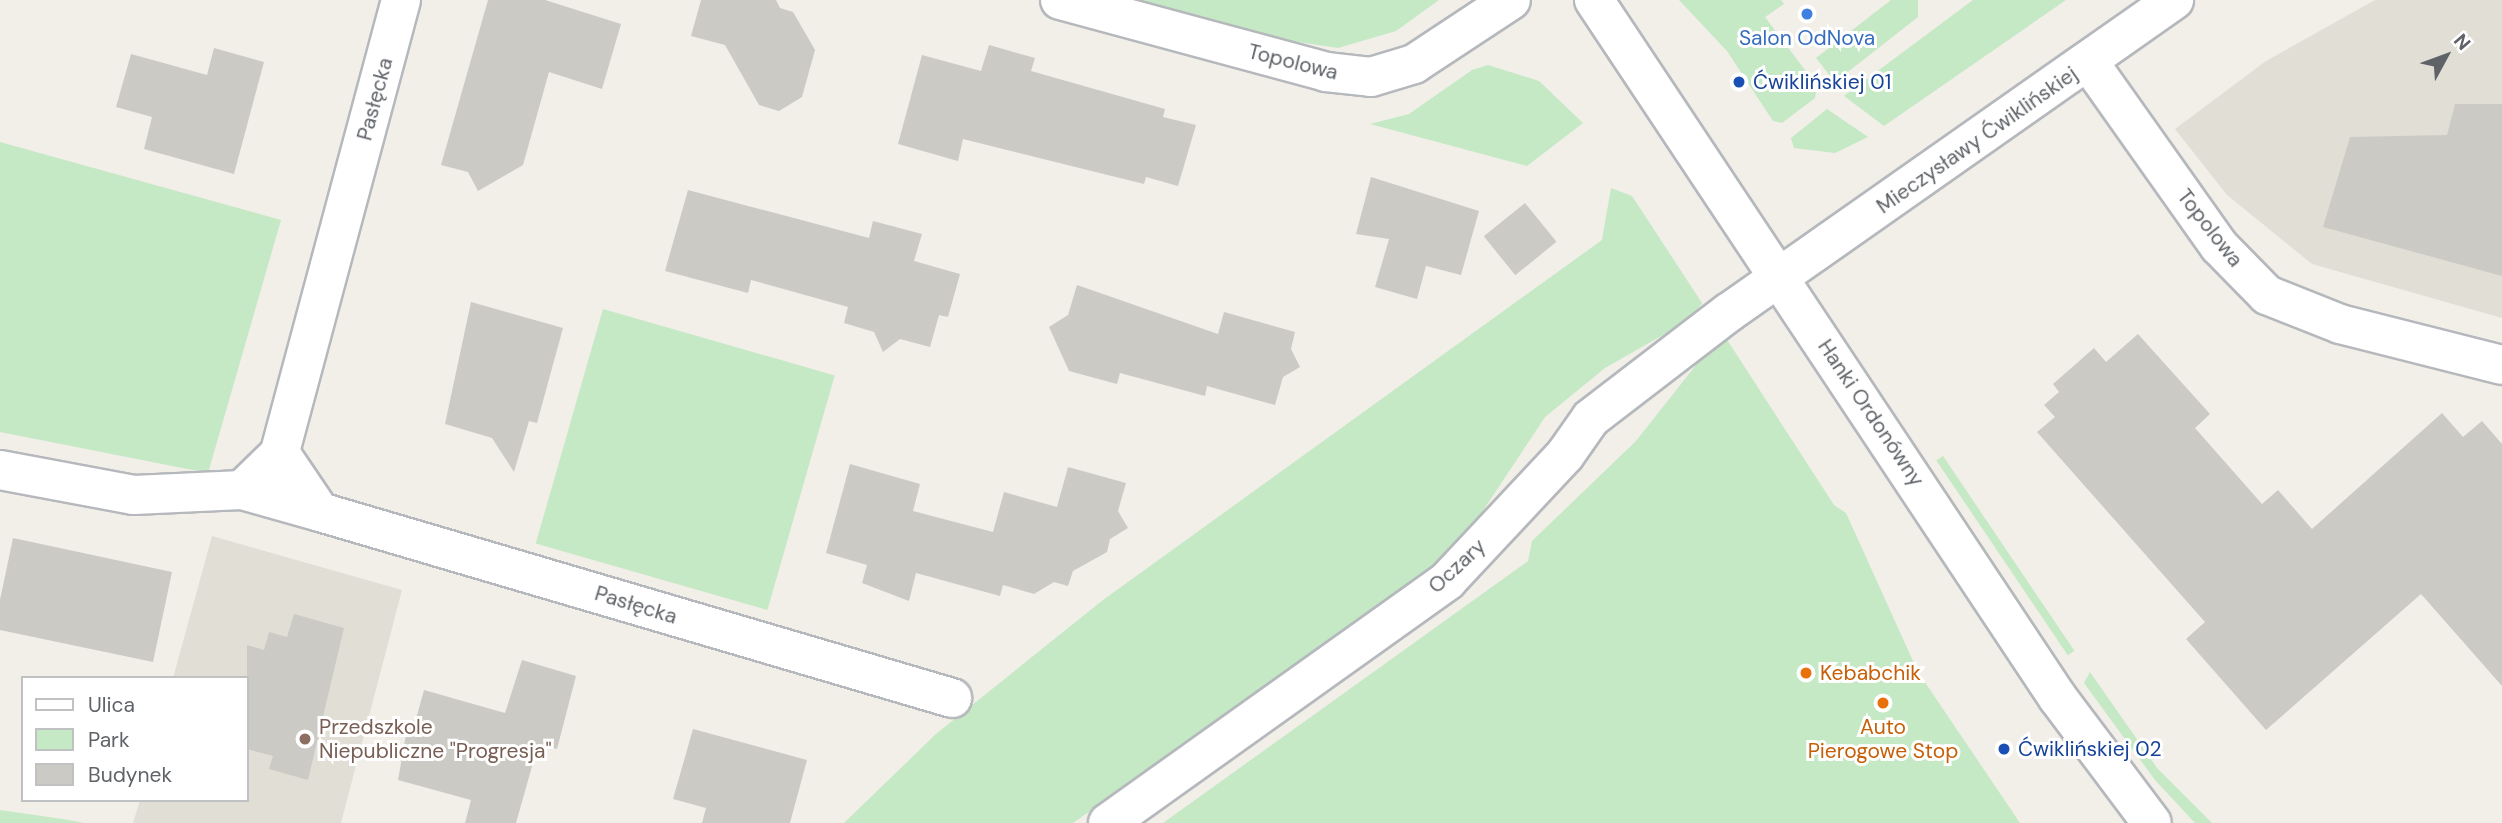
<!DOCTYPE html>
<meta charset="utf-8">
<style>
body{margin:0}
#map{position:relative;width:2502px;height:823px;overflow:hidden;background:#f1efe8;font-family:"DM Sans",sans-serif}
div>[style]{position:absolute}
.education>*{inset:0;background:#e1ded6}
.green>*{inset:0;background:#c5e8c5;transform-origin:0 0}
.building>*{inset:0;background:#cccac5;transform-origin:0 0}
.roads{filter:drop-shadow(2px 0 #b5b8bc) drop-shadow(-2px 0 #b5b8bc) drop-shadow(0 2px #b5b8bc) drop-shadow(0 -2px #b5b8bc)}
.street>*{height:38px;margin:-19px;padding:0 19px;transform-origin:19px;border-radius:19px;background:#fff}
.secondary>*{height:38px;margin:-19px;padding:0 19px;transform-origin:19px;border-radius:19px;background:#fff}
.dots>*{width:19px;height:19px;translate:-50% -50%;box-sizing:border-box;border:4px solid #fff;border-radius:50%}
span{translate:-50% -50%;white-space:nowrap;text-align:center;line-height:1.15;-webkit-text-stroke:6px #fff;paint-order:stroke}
.shop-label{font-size:21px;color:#366cbe}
.street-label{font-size:21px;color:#5f6368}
.transit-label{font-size:21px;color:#164399}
.left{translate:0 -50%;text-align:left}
.food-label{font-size:21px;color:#c56008}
.education-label{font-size:21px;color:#785e54}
.legend{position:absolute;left:21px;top:676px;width:228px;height:126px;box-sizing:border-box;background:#fff;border:2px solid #bfc1c3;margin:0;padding:9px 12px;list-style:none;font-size:21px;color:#5f6368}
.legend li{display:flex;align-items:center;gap:14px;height:35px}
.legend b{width:35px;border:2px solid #bfc1c3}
.north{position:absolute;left:2411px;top:21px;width:70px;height:70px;-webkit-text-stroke:5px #fff;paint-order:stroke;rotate:49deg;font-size:19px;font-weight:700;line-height:28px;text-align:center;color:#5f6368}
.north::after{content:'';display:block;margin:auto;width:24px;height:32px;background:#5f6368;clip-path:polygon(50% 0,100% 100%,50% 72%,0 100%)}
</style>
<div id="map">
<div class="education">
<i style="clip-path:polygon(2375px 0,2502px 0,2502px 318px,2312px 264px,2227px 195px,2175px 129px,2266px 61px)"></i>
<i style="clip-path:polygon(212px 536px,402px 590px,341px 823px,133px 823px,140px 800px,247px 800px,247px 678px,173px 678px)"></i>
</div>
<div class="green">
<i style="clip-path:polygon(1121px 0,1439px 0,1396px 31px,1338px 48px,1259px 36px)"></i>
<i style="clip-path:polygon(1679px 0,1781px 0,1784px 4px,1765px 17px,1817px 86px,1815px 98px,1782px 123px,1773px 121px,1727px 51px)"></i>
<i style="clip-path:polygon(1891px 0,1918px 0,1918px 17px,1835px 82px,1816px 58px)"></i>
<i style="clip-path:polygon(1973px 0,2066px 0,1884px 126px,1844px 96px)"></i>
<i style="clip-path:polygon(1488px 65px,1539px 81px,1583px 123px,1527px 166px,1370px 124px,1409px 114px,1472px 70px)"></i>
<i style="clip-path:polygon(1827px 109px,1868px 137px,1835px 153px,1794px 148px,1791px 138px)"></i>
<i style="clip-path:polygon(0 142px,281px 220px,208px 473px,0 432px)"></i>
<i style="clip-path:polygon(1611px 188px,1632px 196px,1702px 303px,1691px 319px,1605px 368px,1545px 417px,1451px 559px,1073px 823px,844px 823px,936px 734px,1103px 600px,1602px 240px)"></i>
<i style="left:603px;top:309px;width:241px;height:244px;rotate:16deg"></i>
<i style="clip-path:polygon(1722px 332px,1834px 505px,1846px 513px,1918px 672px,2020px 823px,1163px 823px,1528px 561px,1532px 541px,1636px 441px)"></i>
<i style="left:1943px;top:456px;width:235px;height:8px;rotate:56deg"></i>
<i style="clip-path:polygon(2090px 672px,2157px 768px,2212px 823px,2195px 823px,2155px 780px,2084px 683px)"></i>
<i style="clip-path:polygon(0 810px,69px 820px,84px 823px,0 823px)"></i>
</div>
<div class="building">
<i style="clip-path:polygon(488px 0,545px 0,621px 24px,602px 89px,549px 72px,523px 165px,478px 191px,468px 172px,441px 165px)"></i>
<i style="clip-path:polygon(701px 0,776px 0,780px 8px,793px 12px,815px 50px,802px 97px,779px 111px,759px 105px,725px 45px,691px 36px)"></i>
<i style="clip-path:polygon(989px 45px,1035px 58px,1031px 71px,1165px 109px,1163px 117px,1196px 125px,1178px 186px,1146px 177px,1144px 184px,963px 139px,958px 161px,898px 144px,922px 55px,981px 71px)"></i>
<i style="clip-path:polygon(214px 48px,264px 62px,234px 174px,144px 149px,152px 117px,116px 107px,131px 54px,207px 75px)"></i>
<i style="clip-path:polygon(2455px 104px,2502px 104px,2502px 276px,2323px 227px,2350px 137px,2447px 135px)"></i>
<i style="clip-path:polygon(1371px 177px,1479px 211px,1461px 275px,1426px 266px,1417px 299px,1375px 287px,1389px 239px,1356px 234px)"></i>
<i style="clip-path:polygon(688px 190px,869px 238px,873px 221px,922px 234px,914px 261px,960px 274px,948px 317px,939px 315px,930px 347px,900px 339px,883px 352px,874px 332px,844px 323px,848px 307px,751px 280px,748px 293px,665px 271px)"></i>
<i style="left:1525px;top:203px;width:50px;height:53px;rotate:51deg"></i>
<i style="clip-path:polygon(1077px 285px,1218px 334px,1224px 312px,1295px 332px,1291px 349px,1300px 367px,1283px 377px,1275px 405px,1207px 386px,1205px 396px,1120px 373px,1117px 384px,1069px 371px,1049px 327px,1068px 315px)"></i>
<i style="clip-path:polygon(471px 302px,563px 328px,537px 423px,529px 421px,514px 472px,492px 438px,445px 424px)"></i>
<i style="clip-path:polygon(2138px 334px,2210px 414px,2195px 428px,2262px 504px,2278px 490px,2312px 529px,2442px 413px,2463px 437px,2482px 421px,2502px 444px,2502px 686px,2421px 594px,2266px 730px,2186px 639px,2205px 622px,2037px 432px,2055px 417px,2044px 405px,2059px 392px,2053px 384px,2094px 348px,2106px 362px)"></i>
<i style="clip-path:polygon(850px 464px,920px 484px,913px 511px,993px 532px,1004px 492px,1057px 507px,1068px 467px,1126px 483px,1118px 511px,1128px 528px,1110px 539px,1107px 552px,1073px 571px,1068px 586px,1054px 582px,1034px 594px,1003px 585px,1000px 596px,916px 573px,909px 601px,862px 583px,867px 565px,826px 553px)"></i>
<i style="clip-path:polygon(13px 538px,172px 572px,153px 662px,0 630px,0 600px)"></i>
<i style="clip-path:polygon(294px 614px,344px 628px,308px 780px,269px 769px,273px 756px,247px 749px,247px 645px,264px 650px,269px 632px,287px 637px)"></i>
<i style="clip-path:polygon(522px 660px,576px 676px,557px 749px,538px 745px,516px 823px,465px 823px,471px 800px,398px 780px,408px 723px,416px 719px,424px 690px,505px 713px)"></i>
<i style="clip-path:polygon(693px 729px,807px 760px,790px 823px,702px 823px,706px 808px,673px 799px)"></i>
</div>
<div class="roads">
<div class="street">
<i style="left:401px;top:0;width:469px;rotate:105deg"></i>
<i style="left:280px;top:453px;width:71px;rotate:55.9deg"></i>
<i style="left:320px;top:512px;width:659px;rotate:16.4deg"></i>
<i style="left:1060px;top:0;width:276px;rotate:15.1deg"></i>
<i style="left:1326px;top:72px;width:45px;rotate:6.3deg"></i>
<i style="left:1371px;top:77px;width:45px;rotate:-16.8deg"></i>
<i style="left:1414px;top:64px;width:116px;rotate:-33.4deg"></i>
<i style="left:2088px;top:61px;width:227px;rotate:54.7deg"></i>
<i style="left:2219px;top:246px;width:69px;rotate:45.6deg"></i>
<i style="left:2267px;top:295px;width:79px;rotate:21.7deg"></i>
<i style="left:2340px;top:324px;width:167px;rotate:14.2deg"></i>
<i style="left:0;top:470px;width:136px;rotate:10.6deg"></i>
<i style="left:134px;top:495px;width:108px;rotate:-2.7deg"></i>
<i style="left:242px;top:490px;width:53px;rotate:-44.2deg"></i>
<i style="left:242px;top:490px;width:81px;rotate:15.8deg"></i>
<i style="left:1108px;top:823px;width:417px;rotate:-35.5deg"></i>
<i style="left:1447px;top:581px;width:173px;rotate:-46.9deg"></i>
<i style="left:1565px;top:455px;width:45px;rotate:-54.9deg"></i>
<i style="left:1591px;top:418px;width:173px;rotate:-37.5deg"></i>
<i style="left:1728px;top:313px;width:545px;rotate:-35.06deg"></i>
</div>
<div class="secondary">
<i style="left:1594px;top:0;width:838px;rotate:56.39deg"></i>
<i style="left:2058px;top:698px;width:156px;rotate:53.1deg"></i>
</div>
</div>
<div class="dots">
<i style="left:1807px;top:14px;background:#3f7fe0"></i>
<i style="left:1739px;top:82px;background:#1a4fb4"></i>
<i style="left:1806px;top:673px;background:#e8710a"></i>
<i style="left:1883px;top:703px;background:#e8710a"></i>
<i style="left:305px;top:739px;background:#8d6e63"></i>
<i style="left:2004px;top:749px;background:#1a4fb4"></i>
</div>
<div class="shop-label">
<span style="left:1807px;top:38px">Salon OdNova</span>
</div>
<div class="street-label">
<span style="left:1293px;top:62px;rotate:14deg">Topolowa</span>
<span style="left:375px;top:99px;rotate:-75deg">Pasłęcka</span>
<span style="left:1977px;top:140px;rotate:-35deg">Mieczysławy Ćwiklińskiej</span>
<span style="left:2210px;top:228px;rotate:52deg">Topolowa</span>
<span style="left:1871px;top:413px;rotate:56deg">Hanki Ordonówny</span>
<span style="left:1457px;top:566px;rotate:-43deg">Oczary</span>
<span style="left:636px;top:605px;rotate:17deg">Pasłęcka</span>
</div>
<div class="transit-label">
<span class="left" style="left:1753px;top:82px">Ćwiklińskiej 01</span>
<span class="left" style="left:2018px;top:749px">Ćwiklińskiej 02</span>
</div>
<div class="food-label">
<span class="left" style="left:1820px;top:673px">Kebabchik</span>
<span style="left:1883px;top:739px">Auto<br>Pierogowe Stop</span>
</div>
<div class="education-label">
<span class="left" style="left:319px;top:739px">Przedszkole<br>Niepubliczne "Progresja"</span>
</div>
<ul class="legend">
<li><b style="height:9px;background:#fff"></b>Ulica</li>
<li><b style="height:19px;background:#c5e8c5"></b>Park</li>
<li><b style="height:19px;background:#cccac5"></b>Budynek</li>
</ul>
<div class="north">N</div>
</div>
